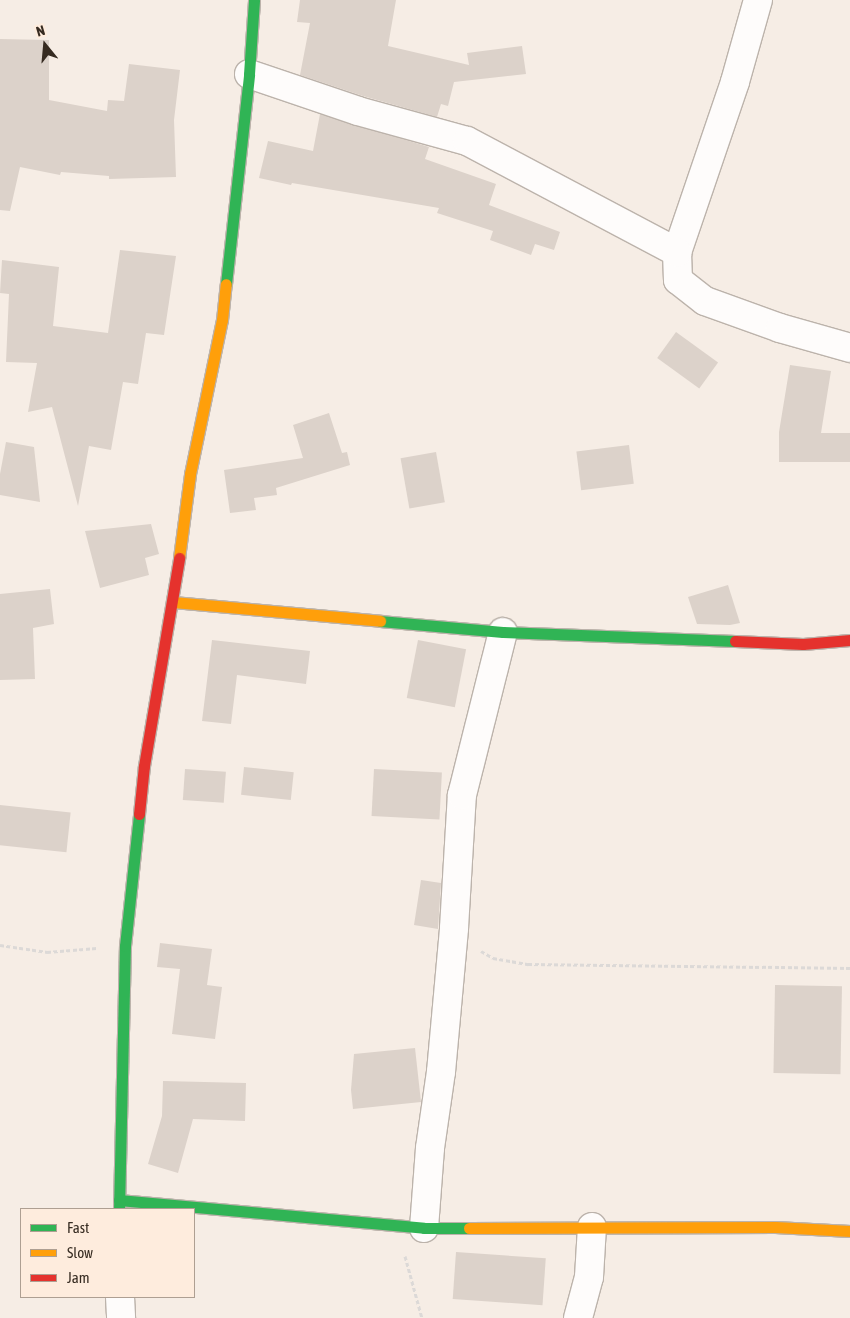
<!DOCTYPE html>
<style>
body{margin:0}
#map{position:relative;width:850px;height:1318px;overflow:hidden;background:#f6ede5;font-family:"Asap Condensed",sans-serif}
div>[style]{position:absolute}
.building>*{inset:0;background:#dcd2ca;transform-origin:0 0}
.path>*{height:3px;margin-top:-1.5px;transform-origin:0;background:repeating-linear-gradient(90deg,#dcd9d7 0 4px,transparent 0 6.5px)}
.roads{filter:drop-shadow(1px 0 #bcb3ab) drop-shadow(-1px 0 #bcb3ab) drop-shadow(0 1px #bcb3ab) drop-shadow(0 -1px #bcb3ab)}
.street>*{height:28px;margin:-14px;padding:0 14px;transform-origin:14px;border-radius:14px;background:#fefcfb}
.fast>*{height:11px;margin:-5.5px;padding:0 5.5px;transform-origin:5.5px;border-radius:5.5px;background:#30b455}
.slow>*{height:11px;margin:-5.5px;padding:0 5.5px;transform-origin:5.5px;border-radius:5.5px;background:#ff9f0a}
.jam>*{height:11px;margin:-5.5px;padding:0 5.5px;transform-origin:5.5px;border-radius:5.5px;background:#e5322d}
span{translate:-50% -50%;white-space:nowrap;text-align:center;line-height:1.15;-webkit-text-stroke:5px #feecdd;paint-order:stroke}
.legend{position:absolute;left:20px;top:1208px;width:175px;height:90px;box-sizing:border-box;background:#feecdd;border:1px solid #ae9f92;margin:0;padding:6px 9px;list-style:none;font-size:15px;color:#362b21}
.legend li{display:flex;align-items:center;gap:10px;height:25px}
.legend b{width:25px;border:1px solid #ae9f92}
.north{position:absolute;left:20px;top:20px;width:50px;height:50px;-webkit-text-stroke:4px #feecdd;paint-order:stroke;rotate:343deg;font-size:14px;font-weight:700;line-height:20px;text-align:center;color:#362b21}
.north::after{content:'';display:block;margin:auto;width:18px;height:22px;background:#362b21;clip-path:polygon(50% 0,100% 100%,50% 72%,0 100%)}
</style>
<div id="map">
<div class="building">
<i style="clip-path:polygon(300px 0,396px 0,388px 46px,469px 65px,467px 53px,522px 46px,526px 74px,454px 82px,448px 106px,441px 104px,437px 117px,363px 96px,300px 75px,310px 23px,297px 22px)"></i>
<i style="clip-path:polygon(0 39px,49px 40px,49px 100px,107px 111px,108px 100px,124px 101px,129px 64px,180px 70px,174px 120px,176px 177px,109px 179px,109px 176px,61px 172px,60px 175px,20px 167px,10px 211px,0 210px)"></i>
<i style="clip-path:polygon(320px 114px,429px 147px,425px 159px,496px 184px,489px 205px,560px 232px,554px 250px,535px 244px,531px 255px,490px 240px,493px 231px,437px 213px,439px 208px,292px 183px,291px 185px,259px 178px,268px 141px,313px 151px)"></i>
<i style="clip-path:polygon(120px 250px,176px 256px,164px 335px,146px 333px,138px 384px,123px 382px,111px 450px,89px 446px,78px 506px,52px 407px,28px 412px,37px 363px,6px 362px,9px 294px,0 293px,2px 260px,59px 267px,53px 326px,108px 333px)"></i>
<i style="left:676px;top:332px;width:52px;height:32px;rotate:36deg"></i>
<i style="clip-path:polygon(790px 365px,831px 371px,821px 433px,850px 433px,850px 462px,779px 462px,779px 432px)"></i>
<i style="clip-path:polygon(329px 413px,342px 453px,347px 452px,350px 465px,276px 488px,277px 495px,254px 498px,256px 510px,230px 513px,224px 470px,303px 458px,293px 425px)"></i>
<i style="clip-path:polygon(6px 442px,34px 447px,40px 502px,0 495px,0 474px)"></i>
<i style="left:629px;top:445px;width:39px;height:53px;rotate:83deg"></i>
<i style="left:436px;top:452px;width:51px;height:36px;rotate:80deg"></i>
<i style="clip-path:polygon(151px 524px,159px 554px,145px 558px,149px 575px,100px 588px,85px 531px)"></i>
<i style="clip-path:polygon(728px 585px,740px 623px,730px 625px,697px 624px,688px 597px)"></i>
<i style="clip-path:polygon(50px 589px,54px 624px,33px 628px,35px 679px,0 680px,0 594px)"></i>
<i style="clip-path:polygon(212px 640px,310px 651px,306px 684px,237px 675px,231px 724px,202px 721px)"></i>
<i style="left:418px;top:640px;width:49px;height:59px;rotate:11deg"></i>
<i style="left:244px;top:767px;width:50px;height:28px;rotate:6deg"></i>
<i style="left:185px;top:769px;width:41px;height:31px;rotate:4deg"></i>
<i style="left:374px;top:769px;width:68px;height:47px;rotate:3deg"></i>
<i style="left:0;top:805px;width:71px;height:40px;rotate:6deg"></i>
<i style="clip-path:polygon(421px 880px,441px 883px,438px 929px,414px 925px)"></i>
<i style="clip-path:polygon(160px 943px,212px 949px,207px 985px,222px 987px,215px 1039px,172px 1034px,180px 969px,157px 967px)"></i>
<i style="left:775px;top:985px;width:67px;height:88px;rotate:1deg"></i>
<i style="clip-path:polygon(415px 1048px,421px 1102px,353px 1109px,351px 1090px,354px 1054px)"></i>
<i style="clip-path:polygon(163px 1081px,246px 1083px,245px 1121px,193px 1119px,178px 1173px,148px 1164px,162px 1116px)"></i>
<i style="left:456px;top:1252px;width:90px;height:47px;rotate:4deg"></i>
</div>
<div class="path">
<i style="left:0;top:945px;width:48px;rotate:8.5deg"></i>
<i style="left:47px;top:952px;width:50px;rotate:-4.6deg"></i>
<i style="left:481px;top:951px;width:14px;rotate:30deg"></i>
<i style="left:493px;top:958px;width:36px;rotate:10deg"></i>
<i style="left:528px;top:964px;width:322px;rotate:0.7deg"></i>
<i style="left:405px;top:1256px;width:64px;rotate:74.7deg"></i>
</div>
<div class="roads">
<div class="street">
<i style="left:758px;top:0;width:85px;rotate:105.7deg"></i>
<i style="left:735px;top:82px;width:180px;rotate:108.8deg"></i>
<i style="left:677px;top:252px;width:28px;rotate:88deg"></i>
<i style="left:678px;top:280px;width:34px;rotate:38deg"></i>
<i style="left:705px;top:301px;width:80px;rotate:19.8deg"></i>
<i style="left:780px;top:328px;width:73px;rotate:15.9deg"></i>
<i style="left:249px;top:74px;width:115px;rotate:18.7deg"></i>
<i style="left:358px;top:111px;width:113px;rotate:15.4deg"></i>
<i style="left:467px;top:141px;width:238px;rotate:27.9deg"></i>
<i style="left:424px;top:1228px;width:80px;rotate:-85.7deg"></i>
<i style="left:430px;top:1148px;width:77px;rotate:-81.8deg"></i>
<i style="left:441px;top:1072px;width:145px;rotate:-84.8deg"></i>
<i style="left:454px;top:928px;width:133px;rotate:-86.6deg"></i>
<i style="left:462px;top:795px;width:168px;rotate:-75.9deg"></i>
<i style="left:120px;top:1297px;width:21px;rotate:87deg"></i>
<i style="left:578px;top:1318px;width:42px;rotate:-75deg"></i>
<i style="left:589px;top:1277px;width:50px;rotate:-86.6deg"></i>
</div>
<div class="fast">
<i style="left:226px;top:284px;width:211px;rotate:-83.7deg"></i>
<i style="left:249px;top:74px;width:74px;rotate:-86.1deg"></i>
<i style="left:380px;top:621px;width:123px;rotate:5.1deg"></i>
<i style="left:503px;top:632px;width:232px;rotate:2.2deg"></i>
<i style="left:119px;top:1200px;width:306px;rotate:5.2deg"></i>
<i style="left:424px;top:1228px;width:45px"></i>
<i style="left:119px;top:1209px;width:263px;rotate:-88.7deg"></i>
<i style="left:125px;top:946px;width:133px;rotate:-83.9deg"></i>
</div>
<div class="slow">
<i style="left:179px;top:558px;width:85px;rotate:-82.5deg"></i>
<i style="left:190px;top:474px;width:157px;rotate:-78.3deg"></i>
<i style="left:222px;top:320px;width:36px;rotate:-84deg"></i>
<i style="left:173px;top:602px;width:208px;rotate:5.2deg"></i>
<i style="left:469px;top:1228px;width:306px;rotate:-0.2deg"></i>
<i style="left:775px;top:1227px;width:75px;rotate:3.1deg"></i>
</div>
<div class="jam">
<i style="left:735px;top:641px;width:68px;rotate:2.5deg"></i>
<i style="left:803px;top:644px;width:47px;rotate:-4.9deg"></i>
<i style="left:139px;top:814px;width:48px;rotate:-84.1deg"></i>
<i style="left:144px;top:766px;width:211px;rotate:-80.4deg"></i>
</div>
</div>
<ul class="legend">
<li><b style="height:6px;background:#30b455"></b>Fast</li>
<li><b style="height:6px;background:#ff9f0a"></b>Slow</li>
<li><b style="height:6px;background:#e5322d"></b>Jam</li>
</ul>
<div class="north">N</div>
</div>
